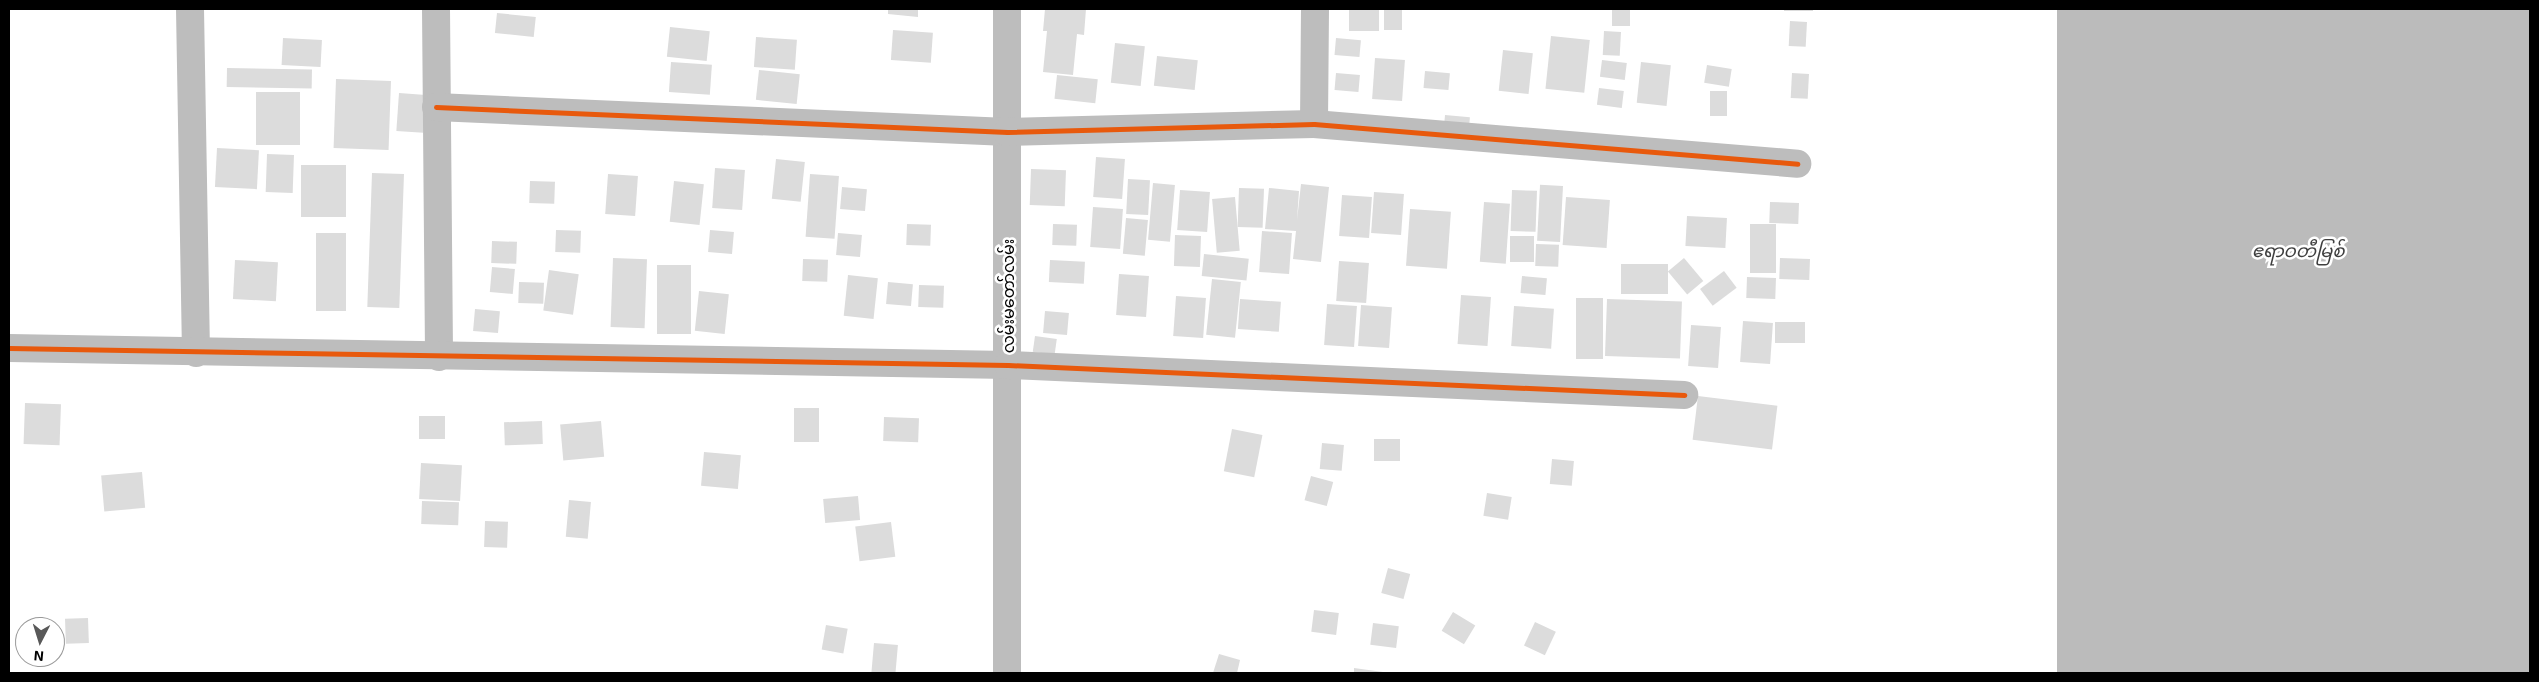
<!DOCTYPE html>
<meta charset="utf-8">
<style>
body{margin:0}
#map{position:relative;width:2539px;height:682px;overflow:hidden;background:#fff;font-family:"Exo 2","Noto Sans Myanmar",sans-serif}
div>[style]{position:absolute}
.water>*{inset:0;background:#bbb;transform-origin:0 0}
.building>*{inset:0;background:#dcdcdc;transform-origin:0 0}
.minor>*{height:28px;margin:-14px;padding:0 14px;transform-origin:14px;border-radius:14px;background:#bdbdbd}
.cycleway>*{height:5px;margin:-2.5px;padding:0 2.5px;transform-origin:2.5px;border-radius:2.5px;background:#e8590c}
span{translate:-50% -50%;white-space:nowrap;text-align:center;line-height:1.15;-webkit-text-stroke:5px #fff;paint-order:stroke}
.street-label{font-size:16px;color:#000}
.water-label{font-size:18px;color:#3f3f3f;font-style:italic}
.frame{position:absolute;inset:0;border:10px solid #000;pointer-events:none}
.north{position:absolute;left:15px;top:617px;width:50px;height:50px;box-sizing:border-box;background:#fff;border:1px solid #999;border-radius:50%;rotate:185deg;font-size:14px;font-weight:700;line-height:20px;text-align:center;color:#000}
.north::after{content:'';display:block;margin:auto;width:18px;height:22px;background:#595959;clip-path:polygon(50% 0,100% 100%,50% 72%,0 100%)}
</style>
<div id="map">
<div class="water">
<i style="left:2057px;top:9px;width:473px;height:664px"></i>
</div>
<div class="building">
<i style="clip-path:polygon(888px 9px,918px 9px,918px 17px,888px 14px)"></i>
<i style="clip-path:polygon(1045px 9px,1086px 9px,1084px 35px,1077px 34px,1073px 75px,1043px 72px,1047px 31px,1043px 31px)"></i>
<i style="left:1349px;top:9px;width:30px;height:22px"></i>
<i style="left:1384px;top:9px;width:18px;height:21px"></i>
<i style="left:1612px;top:9px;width:18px;height:17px"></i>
<i style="left:1784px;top:9px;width:29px;height:2px"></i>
<i style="left:497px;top:13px;width:39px;height:20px;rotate:6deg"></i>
<i style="left:1790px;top:21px;width:17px;height:25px;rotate:3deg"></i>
<i style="left:670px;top:27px;width:40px;height:30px;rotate:6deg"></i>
<i style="left:893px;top:30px;width:40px;height:30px;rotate:4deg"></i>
<i style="left:1604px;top:31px;width:17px;height:24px;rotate:3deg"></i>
<i style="left:1551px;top:36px;width:39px;height:53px;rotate:6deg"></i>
<i style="left:756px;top:37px;width:41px;height:30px;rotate:4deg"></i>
<i style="left:283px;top:38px;width:39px;height:27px;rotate:3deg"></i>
<i style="left:1336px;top:38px;width:25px;height:17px;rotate:5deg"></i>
<i style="left:1115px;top:43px;width:30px;height:40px;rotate:6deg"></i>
<i style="left:1503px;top:50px;width:30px;height:41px;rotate:6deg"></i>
<i style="left:1157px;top:56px;width:41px;height:30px;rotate:6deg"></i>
<i style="left:1375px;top:58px;width:30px;height:41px;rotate:4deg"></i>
<i style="left:1602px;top:60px;width:25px;height:17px;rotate:7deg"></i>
<i style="left:671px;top:62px;width:41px;height:30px;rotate:4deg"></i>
<i style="left:1641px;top:62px;width:30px;height:41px;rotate:6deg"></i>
<i style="left:1707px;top:65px;width:25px;height:18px;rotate:9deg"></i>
<i style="left:227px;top:68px;width:85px;height:19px;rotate:1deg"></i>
<i style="left:759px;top:70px;width:41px;height:30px;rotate:6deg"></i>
<i style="left:1425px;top:71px;width:25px;height:17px;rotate:5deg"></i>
<i style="left:1336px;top:73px;width:24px;height:17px;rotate:5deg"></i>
<i style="left:1792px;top:73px;width:17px;height:25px;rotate:3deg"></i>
<i style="left:1057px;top:75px;width:41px;height:24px;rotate:6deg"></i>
<i style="left:336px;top:79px;width:55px;height:69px;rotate:2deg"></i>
<i style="left:1599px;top:88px;width:25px;height:17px;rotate:7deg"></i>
<i style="left:1710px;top:91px;width:17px;height:25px"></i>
<i style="left:256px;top:92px;width:44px;height:53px"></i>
<i style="left:399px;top:93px;width:27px;height:38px;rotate:4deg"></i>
<i style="left:1445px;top:115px;width:25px;height:17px;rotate:5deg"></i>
<i style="left:217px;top:148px;width:42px;height:39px;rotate:3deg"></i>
<i style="left:267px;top:154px;width:27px;height:38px;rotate:2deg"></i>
<i style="left:1096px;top:157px;width:29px;height:40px;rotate:4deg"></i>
<i style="left:776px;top:159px;width:29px;height:40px;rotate:6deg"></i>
<i style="left:301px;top:165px;width:45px;height:52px"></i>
<i style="left:715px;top:168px;width:30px;height:40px;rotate:4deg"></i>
<i style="left:1031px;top:169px;width:35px;height:36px;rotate:2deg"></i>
<i style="left:372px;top:173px;width:32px;height:134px;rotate:2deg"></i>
<i style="left:608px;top:174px;width:30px;height:40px;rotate:4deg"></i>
<i style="left:810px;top:174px;width:29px;height:63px;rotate:4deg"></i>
<i style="left:1128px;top:179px;width:22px;height:35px;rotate:3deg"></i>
<i style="left:530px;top:181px;width:25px;height:22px;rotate:2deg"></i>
<i style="left:674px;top:181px;width:30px;height:41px;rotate:6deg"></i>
<i style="left:1153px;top:183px;width:22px;height:57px;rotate:5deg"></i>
<i style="clip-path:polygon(1301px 184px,1329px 187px,1321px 262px,1293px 259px,1296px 231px,1265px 229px,1269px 188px,1299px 191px,1297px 220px)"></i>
<i style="left:1563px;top:186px;width:56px;height:23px;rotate:93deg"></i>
<i style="left:842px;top:187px;width:25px;height:22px;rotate:5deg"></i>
<i style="left:1239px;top:188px;width:25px;height:39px;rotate:2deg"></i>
<i style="left:1180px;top:190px;width:30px;height:40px;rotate:4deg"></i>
<i style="left:1512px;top:190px;width:25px;height:41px;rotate:2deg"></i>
<i style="left:1374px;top:192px;width:30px;height:41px;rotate:4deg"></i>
<i style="left:1342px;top:195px;width:30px;height:41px;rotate:4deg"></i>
<i style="left:1235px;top:197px;width:54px;height:23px;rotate:85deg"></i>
<i style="left:1566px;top:197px;width:44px;height:48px;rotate:4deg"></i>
<i style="left:1484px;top:202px;width:26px;height:60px;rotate:4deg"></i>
<i style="left:1770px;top:202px;width:29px;height:21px;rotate:2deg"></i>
<i style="left:1093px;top:207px;width:30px;height:40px;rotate:4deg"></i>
<i style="left:1410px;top:209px;width:41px;height:57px;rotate:4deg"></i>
<i style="left:1687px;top:216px;width:40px;height:30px;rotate:3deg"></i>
<i style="left:1126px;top:218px;width:22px;height:36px;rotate:5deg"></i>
<i style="left:907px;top:224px;width:24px;height:21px;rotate:2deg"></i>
<i style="left:1053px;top:224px;width:24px;height:21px;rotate:2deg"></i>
<i style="left:1750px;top:224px;width:26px;height:49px"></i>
<i style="left:556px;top:230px;width:25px;height:22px;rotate:2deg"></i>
<i style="left:710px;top:230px;width:24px;height:22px;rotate:5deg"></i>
<i style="left:1262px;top:231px;width:30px;height:41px;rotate:4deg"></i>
<i style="left:316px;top:233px;width:30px;height:78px"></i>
<i style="left:838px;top:233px;width:24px;height:22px;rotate:5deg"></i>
<i style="left:1175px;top:235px;width:26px;height:31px;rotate:2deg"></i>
<i style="left:1510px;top:236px;width:24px;height:26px"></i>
<i style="left:492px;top:241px;width:25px;height:22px;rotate:2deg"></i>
<i style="left:1536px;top:244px;width:23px;height:22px;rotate:2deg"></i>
<i style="left:1204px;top:254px;width:45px;height:22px;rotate:6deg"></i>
<i style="left:613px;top:258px;width:34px;height:69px;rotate:2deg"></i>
<i style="left:1684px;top:258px;width:30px;height:21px;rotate:50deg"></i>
<i style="left:1780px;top:258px;width:30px;height:21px;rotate:2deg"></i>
<i style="left:803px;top:259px;width:25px;height:22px;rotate:2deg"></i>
<i style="left:235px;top:260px;width:43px;height:39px;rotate:3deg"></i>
<i style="left:1050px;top:260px;width:35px;height:22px;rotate:3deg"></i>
<i style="left:1339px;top:261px;width:30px;height:40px;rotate:4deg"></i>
<i style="left:1621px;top:264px;width:47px;height:30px"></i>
<i style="left:657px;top:265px;width:34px;height:69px"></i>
<i style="left:492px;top:267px;width:23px;height:25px;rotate:5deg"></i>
<i style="left:549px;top:270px;width:30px;height:41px;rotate:8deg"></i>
<i style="left:1724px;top:271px;width:21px;height:30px;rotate:53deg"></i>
<i style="left:1119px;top:274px;width:30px;height:41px;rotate:4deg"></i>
<i style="left:848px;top:275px;width:30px;height:41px;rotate:6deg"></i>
<i style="left:1522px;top:276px;width:25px;height:17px;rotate:5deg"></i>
<i style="left:1747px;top:277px;width:29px;height:21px;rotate:2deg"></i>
<i style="left:1212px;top:279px;width:29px;height:56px;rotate:6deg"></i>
<i style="left:519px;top:282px;width:25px;height:21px;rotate:2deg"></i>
<i style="left:888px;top:282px;width:25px;height:22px;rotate:5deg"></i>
<i style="left:919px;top:285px;width:25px;height:22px;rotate:2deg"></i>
<i style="left:699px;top:291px;width:30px;height:40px;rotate:6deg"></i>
<i style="left:1461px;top:295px;width:30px;height:49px;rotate:4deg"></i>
<i style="left:1176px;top:296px;width:30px;height:40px;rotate:4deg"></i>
<i style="left:1576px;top:298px;width:27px;height:61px"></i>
<i style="left:1240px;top:299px;width:41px;height:30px;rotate:4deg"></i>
<i style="left:1607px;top:299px;width:75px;height:57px;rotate:2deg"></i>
<i style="left:1327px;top:304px;width:30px;height:41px;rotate:4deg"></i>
<i style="left:1361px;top:305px;width:31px;height:41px;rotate:4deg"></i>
<i style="left:1514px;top:306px;width:40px;height:40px;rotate:4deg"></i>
<i style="left:475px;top:309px;width:25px;height:22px;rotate:5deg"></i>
<i style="left:1045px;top:311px;width:24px;height:22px;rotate:5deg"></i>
<i style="left:1743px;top:321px;width:30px;height:41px;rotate:4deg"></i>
<i style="left:1775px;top:322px;width:30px;height:21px"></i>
<i style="left:1691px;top:325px;width:30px;height:41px;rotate:4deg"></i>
<i style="left:1035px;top:336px;width:22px;height:16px;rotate:8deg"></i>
<i style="left:1698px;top:396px;width:80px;height:44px;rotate:7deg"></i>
<i style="left:25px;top:403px;width:36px;height:41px;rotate:2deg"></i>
<i style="left:794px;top:408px;width:25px;height:34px"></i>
<i style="left:445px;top:416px;width:23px;height:26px;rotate:90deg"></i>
<i style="left:884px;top:417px;width:35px;height:24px;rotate:2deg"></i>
<i style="left:542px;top:421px;width:23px;height:38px;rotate:88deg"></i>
<i style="left:601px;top:421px;width:36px;height:41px;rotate:85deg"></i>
<i style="left:1232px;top:429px;width:31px;height:43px;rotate:11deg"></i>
<i style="left:1374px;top:439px;width:26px;height:22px"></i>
<i style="left:1322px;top:443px;width:22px;height:26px;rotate:5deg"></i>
<i style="left:704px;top:452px;width:37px;height:34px;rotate:5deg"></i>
<i style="left:1552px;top:459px;width:22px;height:25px;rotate:5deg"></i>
<i style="left:421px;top:463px;width:41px;height:36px;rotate:3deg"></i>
<i style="left:142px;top:472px;width:36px;height:41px;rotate:85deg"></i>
<i style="left:1311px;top:476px;width:23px;height:25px;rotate:15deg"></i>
<i style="left:1487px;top:493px;width:25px;height:23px;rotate:9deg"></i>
<i style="left:858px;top:496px;width:24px;height:35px;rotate:85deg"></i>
<i style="left:569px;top:500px;width:22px;height:37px;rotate:5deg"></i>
<i style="left:422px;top:501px;width:37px;height:23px;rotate:2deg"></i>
<i style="left:485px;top:521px;width:23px;height:26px;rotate:2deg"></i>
<i style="left:891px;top:522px;width:35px;height:36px;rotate:83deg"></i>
<i style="left:1388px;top:568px;width:23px;height:26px;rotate:15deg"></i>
<i style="left:1314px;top:610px;width:25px;height:22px;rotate:7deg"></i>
<i style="left:1453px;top:612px;width:26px;height:22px;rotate:31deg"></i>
<i style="left:88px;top:618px;width:25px;height:23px;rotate:88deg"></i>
<i style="left:1535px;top:622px;width:23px;height:26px;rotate:25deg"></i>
<i style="left:1373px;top:623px;width:26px;height:22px;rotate:7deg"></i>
<i style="left:826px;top:625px;width:22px;height:25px;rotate:10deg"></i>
<i style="left:874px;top:643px;width:24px;height:30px;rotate:5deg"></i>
<i style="clip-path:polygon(1219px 654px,1240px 660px,1237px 673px,1213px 673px)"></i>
<i style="clip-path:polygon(1354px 668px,1383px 672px,1382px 673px,1354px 673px)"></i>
</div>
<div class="minor">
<i style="left:190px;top:9px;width:344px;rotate:89deg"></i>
<i style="left:436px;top:9px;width:348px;rotate:89.5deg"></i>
<i style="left:1007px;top:9px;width:664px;rotate:90deg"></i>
<i style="left:436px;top:107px;width:572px;rotate:2.51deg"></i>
<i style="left:1007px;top:132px;width:307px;rotate:-1.5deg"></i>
<i style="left:1314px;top:124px;width:485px;rotate:4.7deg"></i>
<i style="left:1314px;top:124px;width:115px;rotate:-89.5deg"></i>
<i style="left:9px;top:348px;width:999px;rotate:0.97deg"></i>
<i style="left:1008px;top:365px;width:677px;rotate:2.54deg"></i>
</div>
<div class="cycleway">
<i style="left:436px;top:107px;width:572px;rotate:2.51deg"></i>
<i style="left:1007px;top:132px;width:307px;rotate:-1.5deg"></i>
<i style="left:1314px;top:124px;width:485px;rotate:4.7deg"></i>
<i style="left:9px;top:348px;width:999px;rotate:0.97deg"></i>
<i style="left:1008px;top:365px;width:677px;rotate:2.54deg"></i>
</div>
<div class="street-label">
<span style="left:1008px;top:296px;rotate:-90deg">လမ်းမတော်လမ်း</span>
</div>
<div class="water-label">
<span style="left:2298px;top:250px">ဧရာဝတီမြစ်</span>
</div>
<div class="frame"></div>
<div class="north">N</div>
</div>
